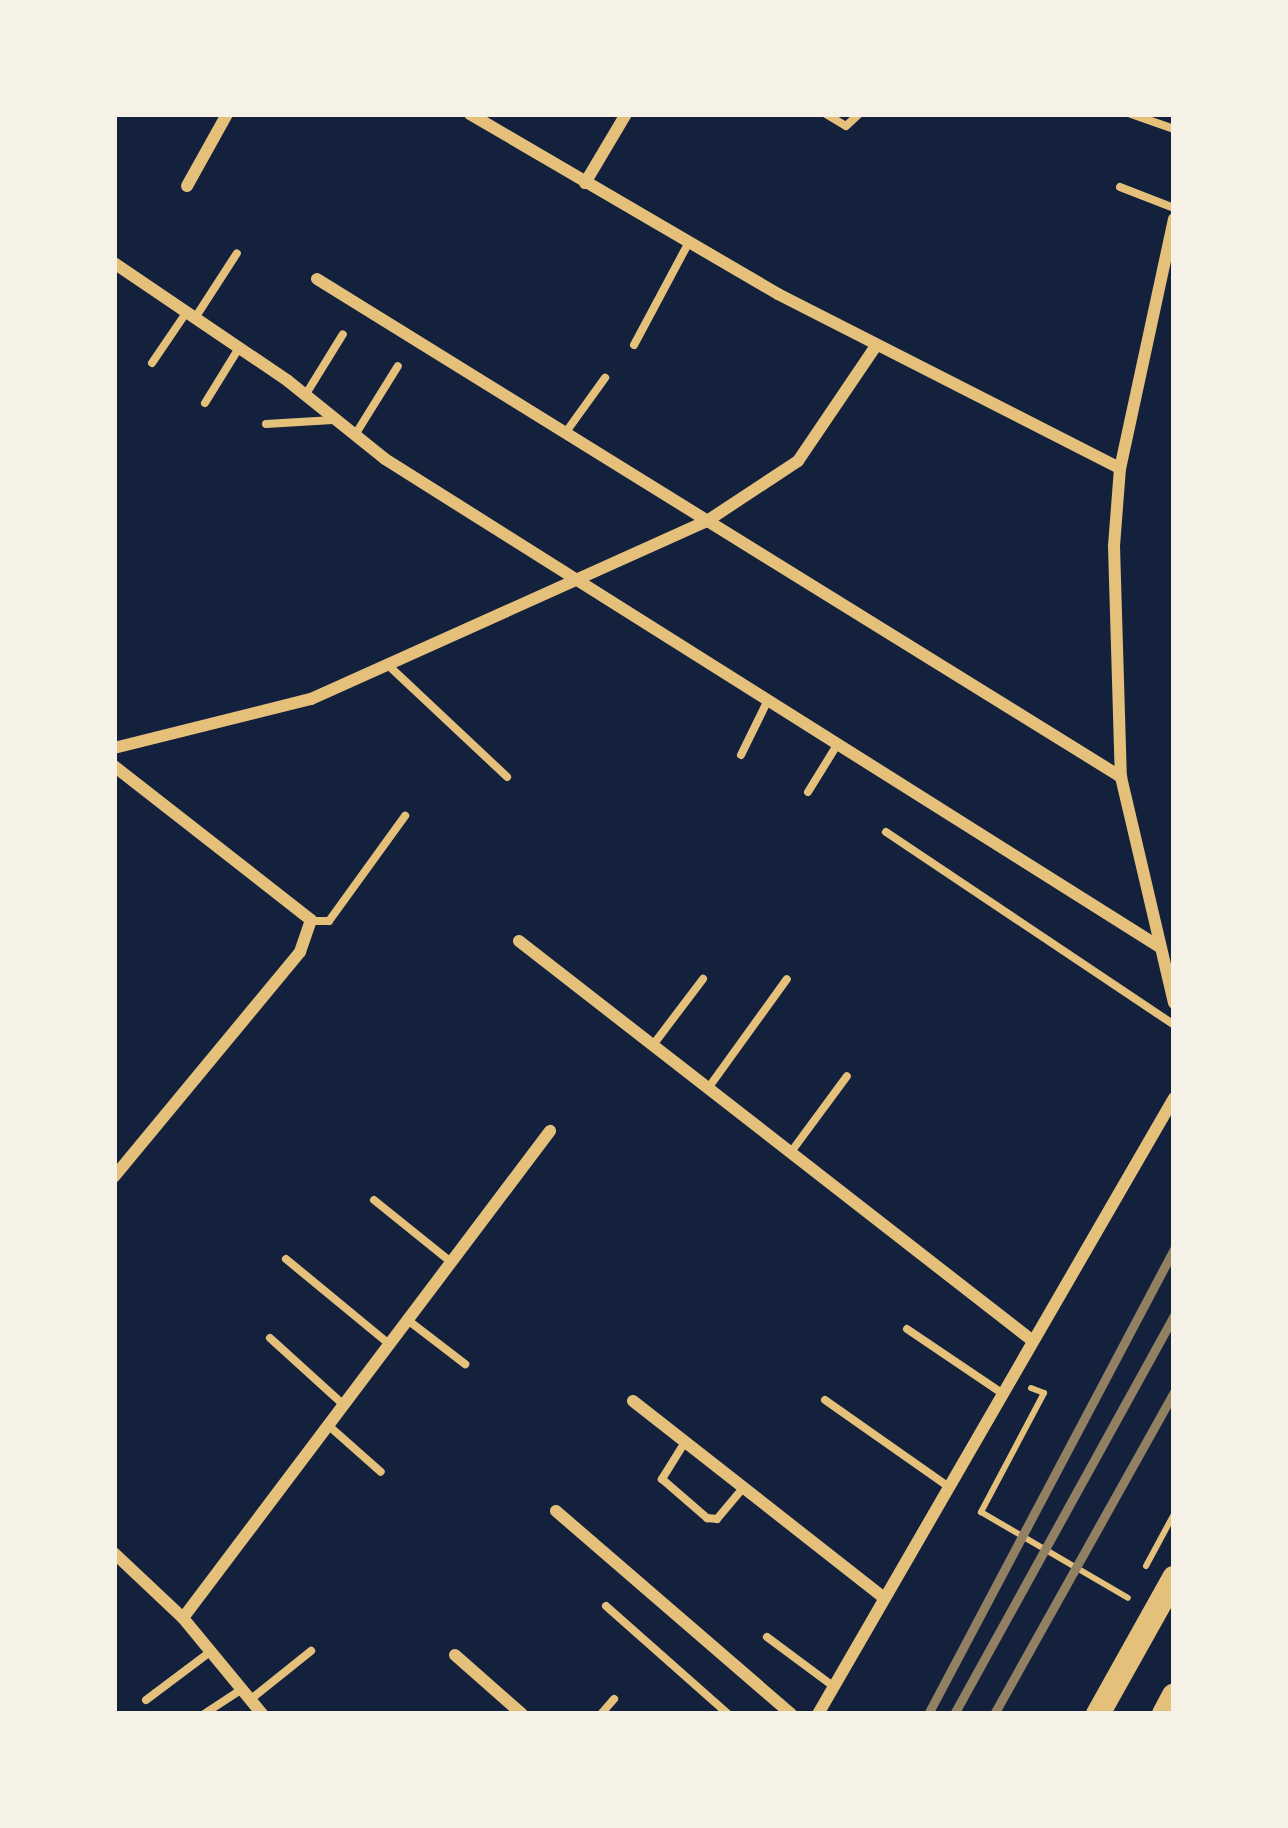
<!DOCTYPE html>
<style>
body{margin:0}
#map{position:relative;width:1288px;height:1828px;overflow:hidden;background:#14213d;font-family:Rubik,sans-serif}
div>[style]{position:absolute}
.path>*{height:6px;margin:-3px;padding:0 3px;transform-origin:3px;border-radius:3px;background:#e5c07b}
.service>*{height:8px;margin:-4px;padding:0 4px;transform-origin:4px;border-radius:4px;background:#e5c07b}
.minor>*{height:12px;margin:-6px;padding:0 6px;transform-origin:6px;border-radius:6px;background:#e5c07b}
.trunk>*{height:24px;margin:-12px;padding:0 12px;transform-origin:12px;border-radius:12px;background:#e5c07b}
.rail>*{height:9px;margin:-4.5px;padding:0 4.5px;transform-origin:4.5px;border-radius:4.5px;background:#918062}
span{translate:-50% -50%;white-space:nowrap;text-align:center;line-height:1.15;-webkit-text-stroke:9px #f6f1e7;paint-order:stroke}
.frame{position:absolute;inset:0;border:117px solid #f6f1e7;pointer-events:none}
</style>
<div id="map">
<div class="path">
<i style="left:1031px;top:1388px;width:14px;rotate:21deg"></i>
<i style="left:1044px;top:1393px;width:135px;rotate:117.9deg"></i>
<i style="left:981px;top:1512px;width:170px;rotate:30.3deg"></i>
<i style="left:1146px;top:1566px;width:59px;rotate:-61.7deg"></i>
</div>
<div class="service">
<i style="left:826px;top:114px;width:23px;rotate:31deg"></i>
<i style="left:846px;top:126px;width:18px;rotate:-43deg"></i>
<i style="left:1131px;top:114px;width:46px;rotate:19.2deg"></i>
<i style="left:1120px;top:187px;width:58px;rotate:21.3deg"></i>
<i style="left:195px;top:318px;width:77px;rotate:-57.1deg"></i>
<i style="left:634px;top:345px;width:115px;rotate:-61.9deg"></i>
<i style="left:152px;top:363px;width:60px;rotate:-55.8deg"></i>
<i style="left:306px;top:394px;width:70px;rotate:-58.3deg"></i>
<i style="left:205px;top:403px;width:65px;rotate:-58.3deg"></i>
<i style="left:266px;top:424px;width:67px;rotate:-3.4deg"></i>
<i style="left:566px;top:432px;width:67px;rotate:-54.2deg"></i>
<i style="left:355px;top:435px;width:81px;rotate:-58.1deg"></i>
<i style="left:389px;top:666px;width:162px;rotate:43.2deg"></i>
<i style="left:741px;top:755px;width:59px;rotate:-63.9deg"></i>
<i style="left:808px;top:792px;width:55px;rotate:-58.3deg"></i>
<i style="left:886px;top:832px;width:347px;rotate:33.8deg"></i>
<i style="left:312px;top:921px;width:17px"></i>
<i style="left:329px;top:921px;width:130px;rotate:-54.1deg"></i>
<i style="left:653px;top:1045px;width:83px;rotate:-52.9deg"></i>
<i style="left:709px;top:1087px;width:133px;rotate:-54.2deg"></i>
<i style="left:791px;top:1152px;width:94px;rotate:-53.6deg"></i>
<i style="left:374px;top:1200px;width:99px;rotate:38.8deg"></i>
<i style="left:286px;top:1259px;width:134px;rotate:39.5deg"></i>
<i style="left:409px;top:1321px;width:71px;rotate:37.5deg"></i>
<i style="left:907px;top:1329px;width:111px;rotate:34deg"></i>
<i style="left:270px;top:1338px;width:100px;rotate:42.2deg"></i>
<i style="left:825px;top:1400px;width:148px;rotate:35.1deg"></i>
<i style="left:329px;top:1426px;width:69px;rotate:41.5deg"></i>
<i style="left:685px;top:1442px;width:44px;rotate:121.9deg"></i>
<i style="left:662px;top:1479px;width:60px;rotate:40.9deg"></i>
<i style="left:707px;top:1518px;width:10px;rotate:6deg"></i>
<i style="left:717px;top:1519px;width:40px;rotate:-50deg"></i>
<i style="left:606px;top:1606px;width:163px;rotate:41.5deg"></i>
<i style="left:767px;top:1637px;width:82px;rotate:36.6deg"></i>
<i style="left:251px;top:1699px;width:77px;rotate:-38.7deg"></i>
<i style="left:146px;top:1700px;width:80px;rotate:-36.9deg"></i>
<i style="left:204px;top:1714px;width:45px;rotate:-33.3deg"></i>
<i style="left:601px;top:1714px;width:20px;rotate:-49deg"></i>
</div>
<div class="minor">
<i style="left:470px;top:114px;width:357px;rotate:30.3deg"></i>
<i style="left:778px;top:294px;width:384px;rotate:27deg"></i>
<i style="left:585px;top:183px;width:80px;rotate:-59.3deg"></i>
<i style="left:187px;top:186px;width:82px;rotate:-60.9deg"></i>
<i style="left:1174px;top:219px;width:255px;rotate:102.2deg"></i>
<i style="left:1120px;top:468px;width:78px;rotate:94.4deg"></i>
<i style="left:1114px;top:546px;width:231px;rotate:88.3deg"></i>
<i style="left:1121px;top:777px;width:232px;rotate:76.8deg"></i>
<i style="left:114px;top:263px;width:210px;rotate:34.1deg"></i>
<i style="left:288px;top:381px;width:124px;rotate:38.8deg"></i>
<i style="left:385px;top:459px;width:914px;rotate:32.21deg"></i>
<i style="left:317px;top:279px;width:946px;rotate:31.77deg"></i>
<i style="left:114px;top:748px;width:203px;rotate:-14deg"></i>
<i style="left:311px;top:699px;width:434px;rotate:-24.2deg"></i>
<i style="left:707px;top:521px;width:109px;rotate:-33.4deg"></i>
<i style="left:798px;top:461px;width:139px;rotate:-55.9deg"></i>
<i style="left:114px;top:766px;width:250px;rotate:38deg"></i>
<i style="left:311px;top:920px;width:34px;rotate:109deg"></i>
<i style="left:300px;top:952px;width:292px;rotate:129.6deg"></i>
<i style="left:519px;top:941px;width:646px;rotate:37.9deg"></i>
<i style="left:633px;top:1401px;width:318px;rotate:38.1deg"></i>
<i style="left:556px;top:1511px;width:311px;rotate:40.8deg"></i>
<i style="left:114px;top:1553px;width:95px;rotate:43.3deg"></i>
<i style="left:183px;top:1618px;width:124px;rotate:50.5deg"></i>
<i style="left:183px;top:1618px;width:610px;rotate:-53deg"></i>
<i style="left:455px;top:1655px;width:89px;rotate:41.4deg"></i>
<i style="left:818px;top:1714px;width:711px;rotate:-59.98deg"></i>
</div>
<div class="trunk">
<i style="left:1098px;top:1714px;width:156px;rotate:-60.8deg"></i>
<i style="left:1164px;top:1714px;width:21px;rotate:-62deg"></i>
</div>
<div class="rail">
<i style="left:928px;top:1714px;width:526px;rotate:-62.12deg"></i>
<i style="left:954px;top:1714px;width:456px;rotate:-61.1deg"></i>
<i style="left:994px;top:1714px;width:369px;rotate:-60.8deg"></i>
</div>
<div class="frame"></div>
</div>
